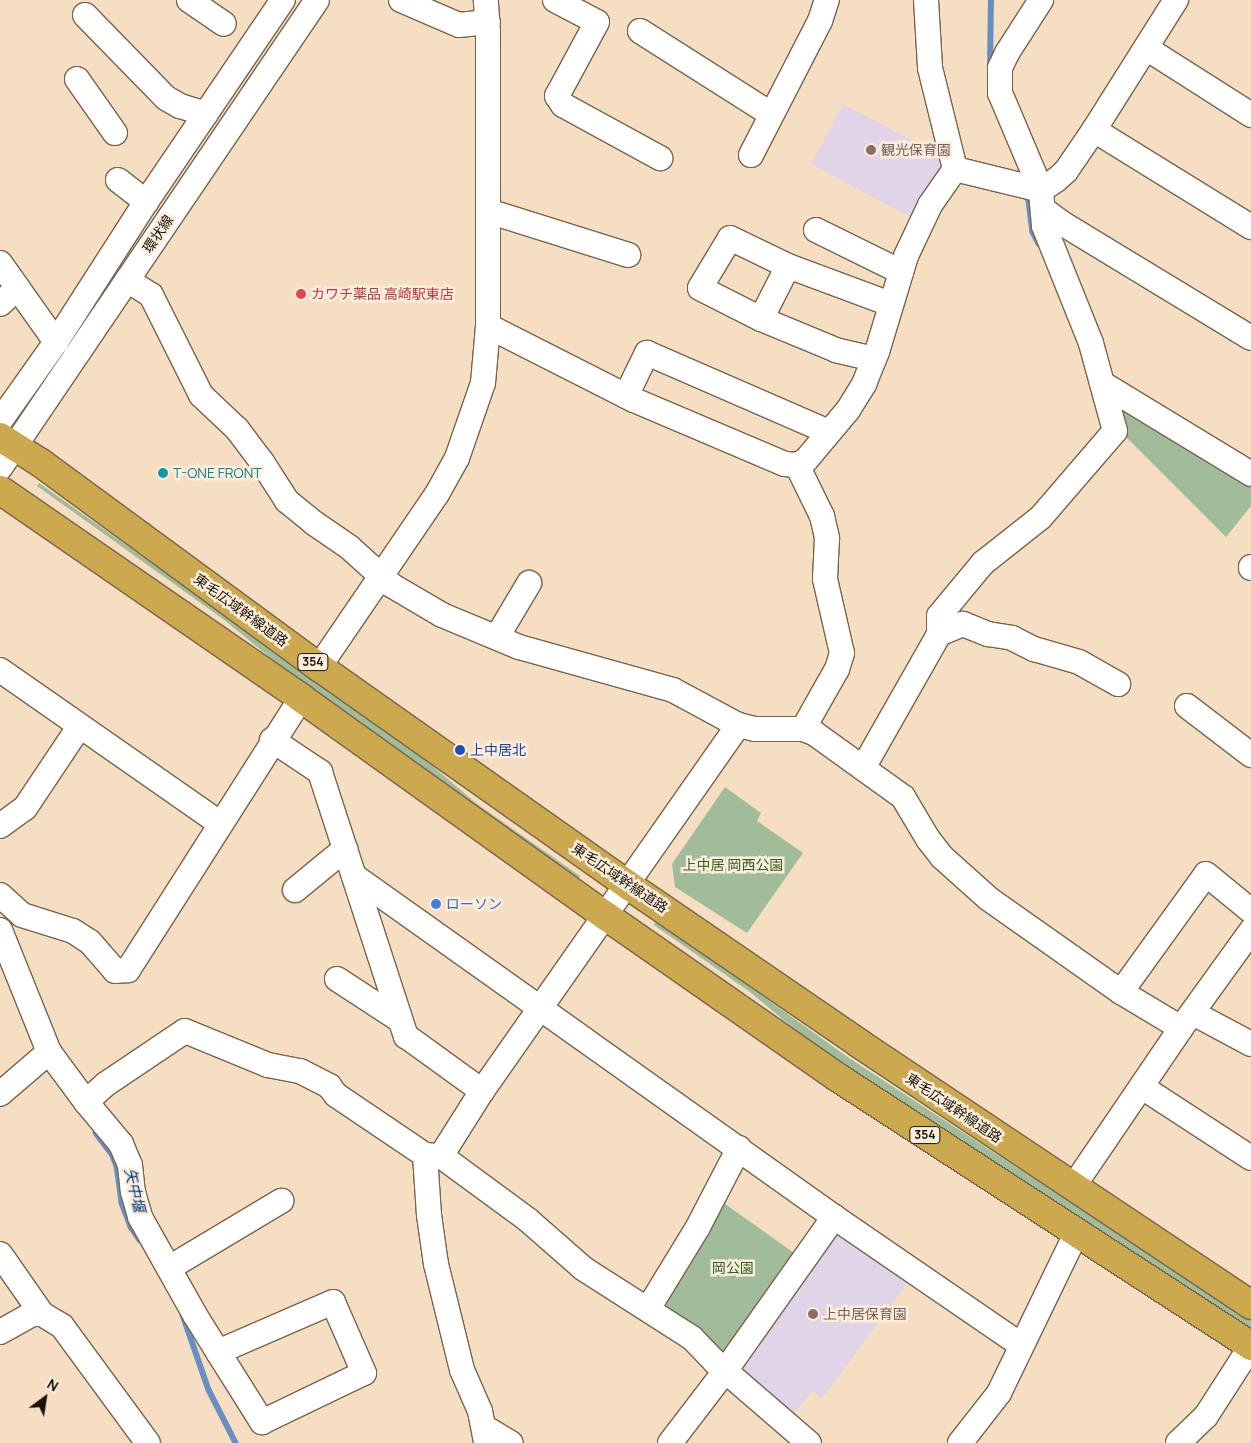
<!DOCTYPE html>
<meta charset="utf-8">
<style>
body{margin:0}
#map{position:relative;width:1251px;height:1443px;overflow:hidden;background:#f6dec3;font-family:Manrope,"Noto Sans JP",sans-serif}
div>[style]{position:absolute}
.education>*{inset:0;background:#dfd4e8;transform-origin:0 0}
.green>*{inset:0;background:#a1bc9a}
.stream>*{height:5.5px;margin:-2.75px;padding:0 2.75px;transform-origin:2.75px;border-radius:2.75px;background:#698fc2}
.roads{filter:drop-shadow(1px 0 #78644c) drop-shadow(-1px 0 #78644c) drop-shadow(0 1px #78644c) drop-shadow(0 -1px #78644c)}
.minor>*{height:24px;margin:-12px;padding:0 12px;transform-origin:12px;border-radius:12px;background:#fff}
.highway>*{height:28px;margin:-14px;padding:0 14px;transform-origin:14px;border-radius:14px;background:#cca84f}
.dots>*{width:14px;height:14px;translate:-50% -50%;box-sizing:border-box;border:2px solid #fceddd;border-radius:50%}
span{translate:-50% -50%;white-space:nowrap;text-align:center;line-height:1.15;-webkit-text-stroke:5px #fceddd;paint-order:stroke}
.shield-label span{padding:1px 4px;background:#fceddd;border:1px solid;border-radius:4px;-webkit-text-stroke-width:0}
.shield-label{font-size:12px;color:#181107;font-weight:700}
.education-label{font-size:14px;color:#785e54}
.left{translate:0 -50%;text-align:left}
.street-label{font-size:14px;color:#181107}
.health-label{font-size:14px;color:#be3a42}
.culture-label{font-size:14px;color:#0d838f}
.transit-label{font-size:14px;color:#164399}
.park-label{font-size:14px;color:#2d631c}
.shop-label{font-size:14px;color:#366cbe}
.water-label{font-size:15px;color:#043c79;font-style:italic}
.north{position:absolute;left:20px;top:1373px;width:50px;height:50px;-webkit-text-stroke:4px #fceddd;paint-order:stroke;rotate:31deg;font-size:14px;font-weight:700;line-height:20px;text-align:center;color:#181107}
.north::after{content:'';display:block;margin:auto;width:18px;height:22px;background:#181107;clip-path:polygon(50% 0,100% 100%,50% 72%,0 100%)}
</style>
<div id="map">
<div class="education">
<i style="left:843px;top:104px;width:119px;height:68px;rotate:28deg"></i>
<i style="clip-path:polygon(841px 1232px,910px 1279px,822px 1399px,812px 1391px,791px 1417px,745px 1376px,744px 1367px,835px 1233px)"></i>
</div>
<div class="green">
<i style="clip-path:polygon(1118px 404px,1251px 485px,1251px 506px,1226px 537px,1123px 434px)"></i>
<i style="clip-path:polygon(39px 483px,409px 746px,477px 804px,580px 876px,578px 881px,305px 686px,223px 619px,37px 486px)"></i>
<i style="clip-path:polygon(725px 787px,761px 813px,757px 821px,803px 853px,747px 933px,675px 887px,672px 864px)"></i>
<i style="clip-path:polygon(657px 920px,849px 1058px,1251px 1320px,1251px 1332px,822px 1052px,750px 992px,654px 925px)"></i>
<i style="clip-path:polygon(718px 1199px,797px 1255px,728px 1359px,661px 1307px)"></i>
</div>
<div class="stream">
<i style="left:990px;top:68px;width:68px;rotate:-89.2deg"></i>
<i style="left:1028px;top:193px;width:39px;rotate:83deg"></i>
<i style="left:1033px;top:232px;width:13px;rotate:63deg"></i>
<i style="left:96px;top:1133px;width:26px;rotate:53deg"></i>
<i style="left:112px;top:1154px;width:13px;rotate:67deg"></i>
<i style="left:117px;top:1166px;width:37px;rotate:82deg"></i>
<i style="left:122px;top:1203px;width:26px;rotate:69deg"></i>
<i style="left:131px;top:1227px;width:16px;rotate:55deg"></i>
<i style="left:183px;top:1315px;width:79px;rotate:70.9deg"></i>
<i style="left:209px;top:1390px;width:59px;rotate:63deg"></i>
</div>
<div class="roads">
<div class="minor">
<i style="left:189px;top:0;width:42px;rotate:34.4deg"></i>
<i style="left:401px;top:0;width:63px;rotate:23.3deg"></i>
<i style="left:459px;top:25px;width:29px;rotate:-6deg"></i>
<i style="left:555px;top:0;width:47px;rotate:27.6deg"></i>
<i style="left:597px;top:22px;width:84px;rotate:118.4deg"></i>
<i style="left:557px;top:96px;width:11px;rotate:56deg"></i>
<i style="left:563px;top:105px;width:111px;rotate:28.7deg"></i>
<i style="left:926px;top:0;width:68px;rotate:86.6deg"></i>
<i style="left:930px;top:68px;width:104px;rotate:76.1deg"></i>
<i style="left:85px;top:15px;width:116px;rotate:45.7deg"></i>
<i style="left:166px;top:98px;width:16px;rotate:30deg"></i>
<i style="left:180px;top:106px;width:27px;rotate:17deg"></i>
<i style="left:640px;top:31px;width:155px;rotate:32.4deg"></i>
<i style="left:1146px;top:48px;width:125px;rotate:32.5deg"></i>
<i style="left:77px;top:79px;width:66px;rotate:54.9deg"></i>
<i style="left:1094px;top:130px;width:185px;rotate:31.7deg"></i>
<i style="left:751px;top:155px;width:151px;rotate:-62.8deg"></i>
<i style="left:820px;top:21px;width:22px;rotate:-72deg"></i>
<i style="left:118px;top:180px;width:36px;rotate:38deg"></i>
<i style="left:1043px;top:209px;width:21px;rotate:37deg"></i>
<i style="left:1060px;top:222px;width:223px;rotate:31.3deg"></i>
<i style="left:488px;top:211px;width:147px;rotate:17.4deg"></i>
<i style="left:816px;top:230px;width:95px;rotate:26.3deg"></i>
<i style="left:0;top:263px;width:97px;rotate:54.7deg"></i>
<i style="left:127px;top:280px;width:28px;rotate:32deg"></i>
<i style="left:151px;top:295px;width:112px;rotate:63.4deg"></i>
<i style="left:201px;top:395px;width:50px;rotate:43.4deg"></i>
<i style="left:237px;top:429px;width:41px;rotate:52.9deg"></i>
<i style="left:262px;top:462px;width:46px;rotate:57.3deg"></i>
<i style="left:287px;top:501px;width:35px;rotate:39deg"></i>
<i style="left:314px;top:523px;width:42px;rotate:34.4deg"></i>
<i style="left:349px;top:547px;width:57px;rotate:42.1deg"></i>
<i style="left:391px;top:585px;width:59px;rotate:30.5deg"></i>
<i style="left:442px;top:615px;width:83px;rotate:22.6deg"></i>
<i style="left:519px;top:647px;width:160px;rotate:15.6deg"></i>
<i style="left:673px;top:690px;width:74px;rotate:28.3deg"></i>
<i style="left:738px;top:725px;width:17px;rotate:13deg"></i>
<i style="left:755px;top:729px;width:48px"></i>
<i style="left:803px;top:729px;width:12px;rotate:20deg"></i>
<i style="left:814px;top:733px;width:110px;rotate:35.7deg"></i>
<i style="left:903px;top:797px;width:49px;rotate:59.2deg"></i>
<i style="left:928px;top:839px;width:23px;rotate:52deg"></i>
<i style="left:942px;top:857px;width:63px;rotate:41.8deg"></i>
<i style="left:989px;top:899px;width:161px;rotate:35.2deg"></i>
<i style="left:1121px;top:992px;width:70px;rotate:31deg"></i>
<i style="left:0;top:304px;width:24px;rotate:-42deg"></i>
<i style="left:761px;top:319px;width:59px;rotate:-63deg"></i>
<i style="left:488px;top:326px;width:164px;rotate:26.9deg"></i>
<i style="left:634px;top:400px;width:164px;rotate:23deg"></i>
<i style="left:785px;top:464px;width:12px;rotate:5deg"></i>
<i style="left:797px;top:465px;width:10px;rotate:-29deg"></i>
<i style="left:806px;top:460px;width:65px;rotate:-50deg"></i>
<i style="left:848px;top:410px;width:31px;rotate:-58deg"></i>
<i style="left:864px;top:384px;width:35px;rotate:-68deg"></i>
<i style="left:877px;top:352px;width:100px;rotate:-73.2deg"></i>
<i style="left:906px;top:256px;width:56px;rotate:-64.8deg"></i>
<i style="left:930px;top:205px;width:44px;rotate:-55.2deg"></i>
<i style="left:955px;top:169px;width:89px;rotate:13.7deg"></i>
<i style="left:1041px;top:190px;width:18px;rotate:-34deg"></i>
<i style="left:1056px;top:180px;width:13px;rotate:-42deg"></i>
<i style="left:1066px;top:171px;width:50px;rotate:-55.7deg"></i>
<i style="left:1094px;top:130px;width:154px;rotate:-57.8deg"></i>
<i style="left:874px;top:359px;width:39px;rotate:-167deg"></i>
<i style="left:836px;top:350px;width:81px;rotate:-157.5deg"></i>
<i style="left:761px;top:319px;width:68px;rotate:-153.1deg"></i>
<i style="left:700px;top:288px;width:58px;rotate:-59deg"></i>
<i style="left:730px;top:238px;width:64px;rotate:25.8deg"></i>
<i style="left:788px;top:266px;width:109px;rotate:20.4deg"></i>
<i style="left:1103px;top:384px;width:173px;rotate:31.3deg"></i>
<i style="left:626px;top:396px;width:48px;rotate:-64deg"></i>
<i style="left:647px;top:353px;width:198px;rotate:23.5deg"></i>
<i style="left:0;top:421px;width:97px;rotate:-54.7deg"></i>
<i style="left:56px;top:342px;width:166px;rotate:-57.3deg"></i>
<i style="left:146px;top:202px;width:244px;rotate:-55.9deg"></i>
<i style="left:797px;top:465px;width:57px;rotate:63.9deg"></i>
<i style="left:822px;top:516px;width:23px;rotate:77deg"></i>
<i style="left:827px;top:538px;width:41px;rotate:92.8deg"></i>
<i style="left:825px;top:579px;width:76px;rotate:77.1deg"></i>
<i style="left:842px;top:653px;width:17px;rotate:107deg"></i>
<i style="left:837px;top:669px;width:69px;rotate:119.5deg"></i>
<i style="left:0;top:468px;width:565px;rotate:-55.89deg"></i>
<i style="left:1251px;top:567px;width:1px;rotate:90deg"></i>
<i style="left:939px;top:634px;width:26px;rotate:-23deg"></i>
<i style="left:963px;top:624px;width:27px;rotate:22deg"></i>
<i style="left:988px;top:634px;width:24px;rotate:9deg"></i>
<i style="left:1012px;top:638px;width:25px;rotate:27deg"></i>
<i style="left:1034px;top:649px;width:47px;rotate:16.1deg"></i>
<i style="left:1079px;top:662px;width:45px;rotate:29.4deg"></i>
<i style="left:497px;top:637px;width:63px;rotate:-59.3deg"></i>
<i style="left:319px;top:667px;width:209px;rotate:-55.7deg"></i>
<i style="left:437px;top:494px;width:41px;rotate:-60.9deg"></i>
<i style="left:457px;top:458px;width:79px;rotate:-70.9deg"></i>
<i style="left:483px;top:383px;width:57px;rotate:-85deg"></i>
<i style="left:488px;top:326px;width:294px;rotate:-90deg"></i>
<i style="left:488px;top:32px;width:32px;rotate:-94deg"></i>
<i style="left:0;top:670px;width:269px;rotate:34.9deg"></i>
<i style="left:1187px;top:706px;width:81px;rotate:37.4deg"></i>
<i style="left:272px;top:740px;width:58px;rotate:33.7deg"></i>
<i style="left:320px;top:772px;width:278px;rotate:72deg"></i>
<i style="left:406px;top:1036px;width:94px;rotate:35.9deg"></i>
<i style="left:863px;top:768px;width:154px;rotate:-60.4deg"></i>
<i style="left:939px;top:634px;width:18px;rotate:-90deg"></i>
<i style="left:939px;top:616px;width:69px;rotate:-50.3deg"></i>
<i style="left:983px;top:563px;width:74px;rotate:-38.4deg"></i>
<i style="left:1041px;top:517px;width:113px;rotate:-49.3deg"></i>
<i style="left:1115px;top:431px;width:91px;rotate:-105.3deg"></i>
<i style="left:1091px;top:343px;width:126px;rotate:-111.9deg"></i>
<i style="left:1044px;top:226px;width:36px;rotate:-95deg"></i>
<i style="left:1041px;top:190px;width:105px;rotate:-112.9deg"></i>
<i style="left:1000px;top:93px;width:25px;rotate:-90deg"></i>
<i style="left:1000px;top:68px;width:17px;rotate:-65deg"></i>
<i style="left:1007px;top:53px;width:63px;rotate:-57.3deg"></i>
<i style="left:0;top:826px;width:31px;rotate:-36deg"></i>
<i style="left:25px;top:808px;width:97px;rotate:-56.3deg"></i>
<i style="left:354px;top:876px;width:589px;rotate:35.39deg"></i>
<i style="left:834px;top:1217px;width:227px;rotate:34.4deg"></i>
<i style="left:295px;top:890px;width:65px;rotate:-39.4deg"></i>
<i style="left:0;top:895px;width:30px;rotate:42deg"></i>
<i style="left:22px;top:915px;width:53px;rotate:17.4deg"></i>
<i style="left:73px;top:931px;width:20px;rotate:33deg"></i>
<i style="left:90px;top:942px;width:38px;rotate:49deg"></i>
<i style="left:115px;top:971px;width:13px;rotate:-4deg"></i>
<i style="left:128px;top:970px;width:322px;rotate:-57.5deg"></i>
<i style="left:0;top:930px;width:131px;rotate:68.1deg"></i>
<i style="left:49px;top:1052px;width:62px;rotate:53.5deg"></i>
<i style="left:86px;top:1102px;width:27px;rotate:-42deg"></i>
<i style="left:106px;top:1084px;width:95px;rotate:-33.9deg"></i>
<i style="left:185px;top:1031px;width:90px;rotate:22.3deg"></i>
<i style="left:268px;top:1065px;width:33px;rotate:11deg"></i>
<i style="left:300px;top:1071px;width:33px;rotate:27deg"></i>
<i style="left:329px;top:1086px;width:11px;rotate:52deg"></i>
<i style="left:336px;top:1095px;width:107px;rotate:34deg"></i>
<i style="left:425px;top:1155px;width:16px;rotate:4deg"></i>
<i style="left:441px;top:1156px;width:108px;rotate:36.3deg"></i>
<i style="left:528px;top:1220px;width:74px;rotate:41.2deg"></i>
<i style="left:584px;top:1269px;width:128px;rotate:32.6deg"></i>
<i style="left:692px;top:1338px;width:33px;rotate:46deg"></i>
<i style="left:715px;top:1362px;width:124px;rotate:40.8deg"></i>
<i style="left:337px;top:979px;width:75px;rotate:33.1deg"></i>
<i style="left:1121px;top:992px;width:145px;rotate:-54.2deg"></i>
<i style="left:1206px;top:874px;width:58px;rotate:39.4deg"></i>
<i style="left:1193px;top:1013px;width:66px;rotate:28.1deg"></i>
<i style="left:1142px;top:1087px;width:130px;rotate:33.1deg"></i>
<i style="left:0;top:1094px;width:65px;rotate:-40.6deg"></i>
<i style="left:86px;top:1102px;width:55px;rotate:50.2deg"></i>
<i style="left:121px;top:1144px;width:23px;rotate:67deg"></i>
<i style="left:130px;top:1165px;width:27px;rotate:84deg"></i>
<i style="left:133px;top:1192px;width:26px;rotate:74deg"></i>
<i style="left:140px;top:1217px;width:112px;rotate:60.7deg"></i>
<i style="left:195px;top:1315px;width:44px;rotate:58.1deg"></i>
<i style="left:218px;top:1352px;width:83px;rotate:57.8deg"></i>
<i style="left:262px;top:1422px;width:113px;rotate:-25.7deg"></i>
<i style="left:364px;top:1373px;width:77px;rotate:-113.6deg"></i>
<i style="left:333px;top:1302px;width:125px;rotate:156.5deg"></i>
<i style="left:425px;top:1155px;width:60px;rotate:86.2deg"></i>
<i style="left:429px;top:1215px;width:49px;rotate:81.9deg"></i>
<i style="left:436px;top:1264px;width:109px;rotate:76.2deg"></i>
<i style="left:462px;top:1370px;width:45px;rotate:66.3deg"></i>
<i style="left:480px;top:1411px;width:33px;rotate:79deg"></i>
<i style="left:441px;top:1156px;width:77px;rotate:-57.8deg"></i>
<i style="left:482px;top:1091px;width:447px;rotate:-55deg"></i>
<i style="left:1073px;top:1187px;width:192px;rotate:-55.8deg"></i>
<i style="left:1181px;top:1028px;width:120px;rotate:-54.2deg"></i>
<i style="left:0;top:1254px;width:73px;rotate:55deg"></i>
<i style="left:169px;top:1268px;width:131px;rotate:-30.9deg"></i>
<i style="left:648px;top:1309px;width:96px;rotate:-58.6deg"></i>
<i style="left:698px;top:1227px;width:89px;rotate:-62.6deg"></i>
<i style="left:0;top:1332px;width:38px;rotate:-29deg"></i>
<i style="left:33px;top:1314px;width:9px"></i>
<i style="left:42px;top:1314px;width:23px;rotate:31deg"></i>
<i style="left:62px;top:1326px;width:145px;rotate:53.7deg"></i>
<i style="left:484px;top:1427px;width:31px;rotate:31deg"></i>
<i style="left:670px;top:1443px;width:91px;rotate:-52.6deg"></i>
<i style="left:725px;top:1371px;width:189px;rotate:-54.7deg"></i>
<i style="left:960px;top:1443px;width:63px;rotate:-52deg"></i>
<i style="left:999px;top:1393px;width:177px;rotate:-64.2deg"></i>
<i style="left:1178px;top:1443px;width:39px;rotate:-44deg"></i>
<i style="left:1206px;top:1416px;width:83px;rotate:-57.3deg"></i>
</div>
<div class="highway">
<i style="left:0;top:437px;width:49px;rotate:32.4deg"></i>
<i style="left:41px;top:463px;width:345px;rotate:36.3deg"></i>
<i style="left:319px;top:667px;width:378px;rotate:35.2deg"></i>
<i style="left:628px;top:885px;width:281px;rotate:34.4deg"></i>
<i style="left:860px;top:1044px;width:470px;rotate:33.7deg"></i>
<i style="left:0;top:490px;width:366px;rotate:34.6deg"></i>
<i style="left:301px;top:698px;width:375px;rotate:35.6deg"></i>
<i style="left:606px;top:916px;width:282px;rotate:34.9deg"></i>
<i style="left:837px;top:1077px;width:494px;rotate:33deg"></i>
</div>
</div>
<div class="dots">
<i style="left:871px;top:150px;background:#8d6e63"></i>
<i style="left:301px;top:294px;background:#e0444e"></i>
<i style="left:163px;top:473px;background:#0f9aa8"></i>
<i style="left:460px;top:750px;background:#1a4fb4"></i>
<i style="left:436px;top:904px;background:#3f7fe0"></i>
<i style="left:813px;top:1314px;background:#8d6e63"></i>
</div>
<div class="shield-label">
<span style="left:313px;top:662px">354</span>
<span style="left:925px;top:1135px">354</span>
</div>
<div class="education-label">
<span class="left" style="left:881px;top:150px">観光保育園</span>
<span class="left" style="left:823px;top:1314px">上中居保育園</span>
</div>
<div class="street-label">
<span style="left:158px;top:234px;rotate:-56deg">環状線</span>
<span style="left:241px;top:610px;rotate:36deg">東毛広域幹線道路</span>
<span style="left:620px;top:878px;rotate:34deg">東毛広域幹線道路</span>
<span style="left:954px;top:1108px;rotate:34deg">東毛広域幹線道路</span>
</div>
<div class="health-label">
<span class="left" style="left:311px;top:294px">カワチ薬品 高崎駅東店</span>
</div>
<div class="culture-label">
<span class="left" style="left:173px;top:473px">T-ONE FRONT</span>
</div>
<div class="transit-label">
<span class="left" style="left:470px;top:750px">上中居北</span>
</div>
<div class="park-label">
<span style="left:733px;top:865px">上中居 岡西公園</span>
<span style="left:733px;top:1268px">岡公園</span>
</div>
<div class="shop-label">
<span class="left" style="left:446px;top:904px">ローソン</span>
</div>
<div class="water-label">
<span style="left:135px;top:1190px;rotate:77deg">矢中堰</span>
</div>
<div class="north">N</div>
</div>
